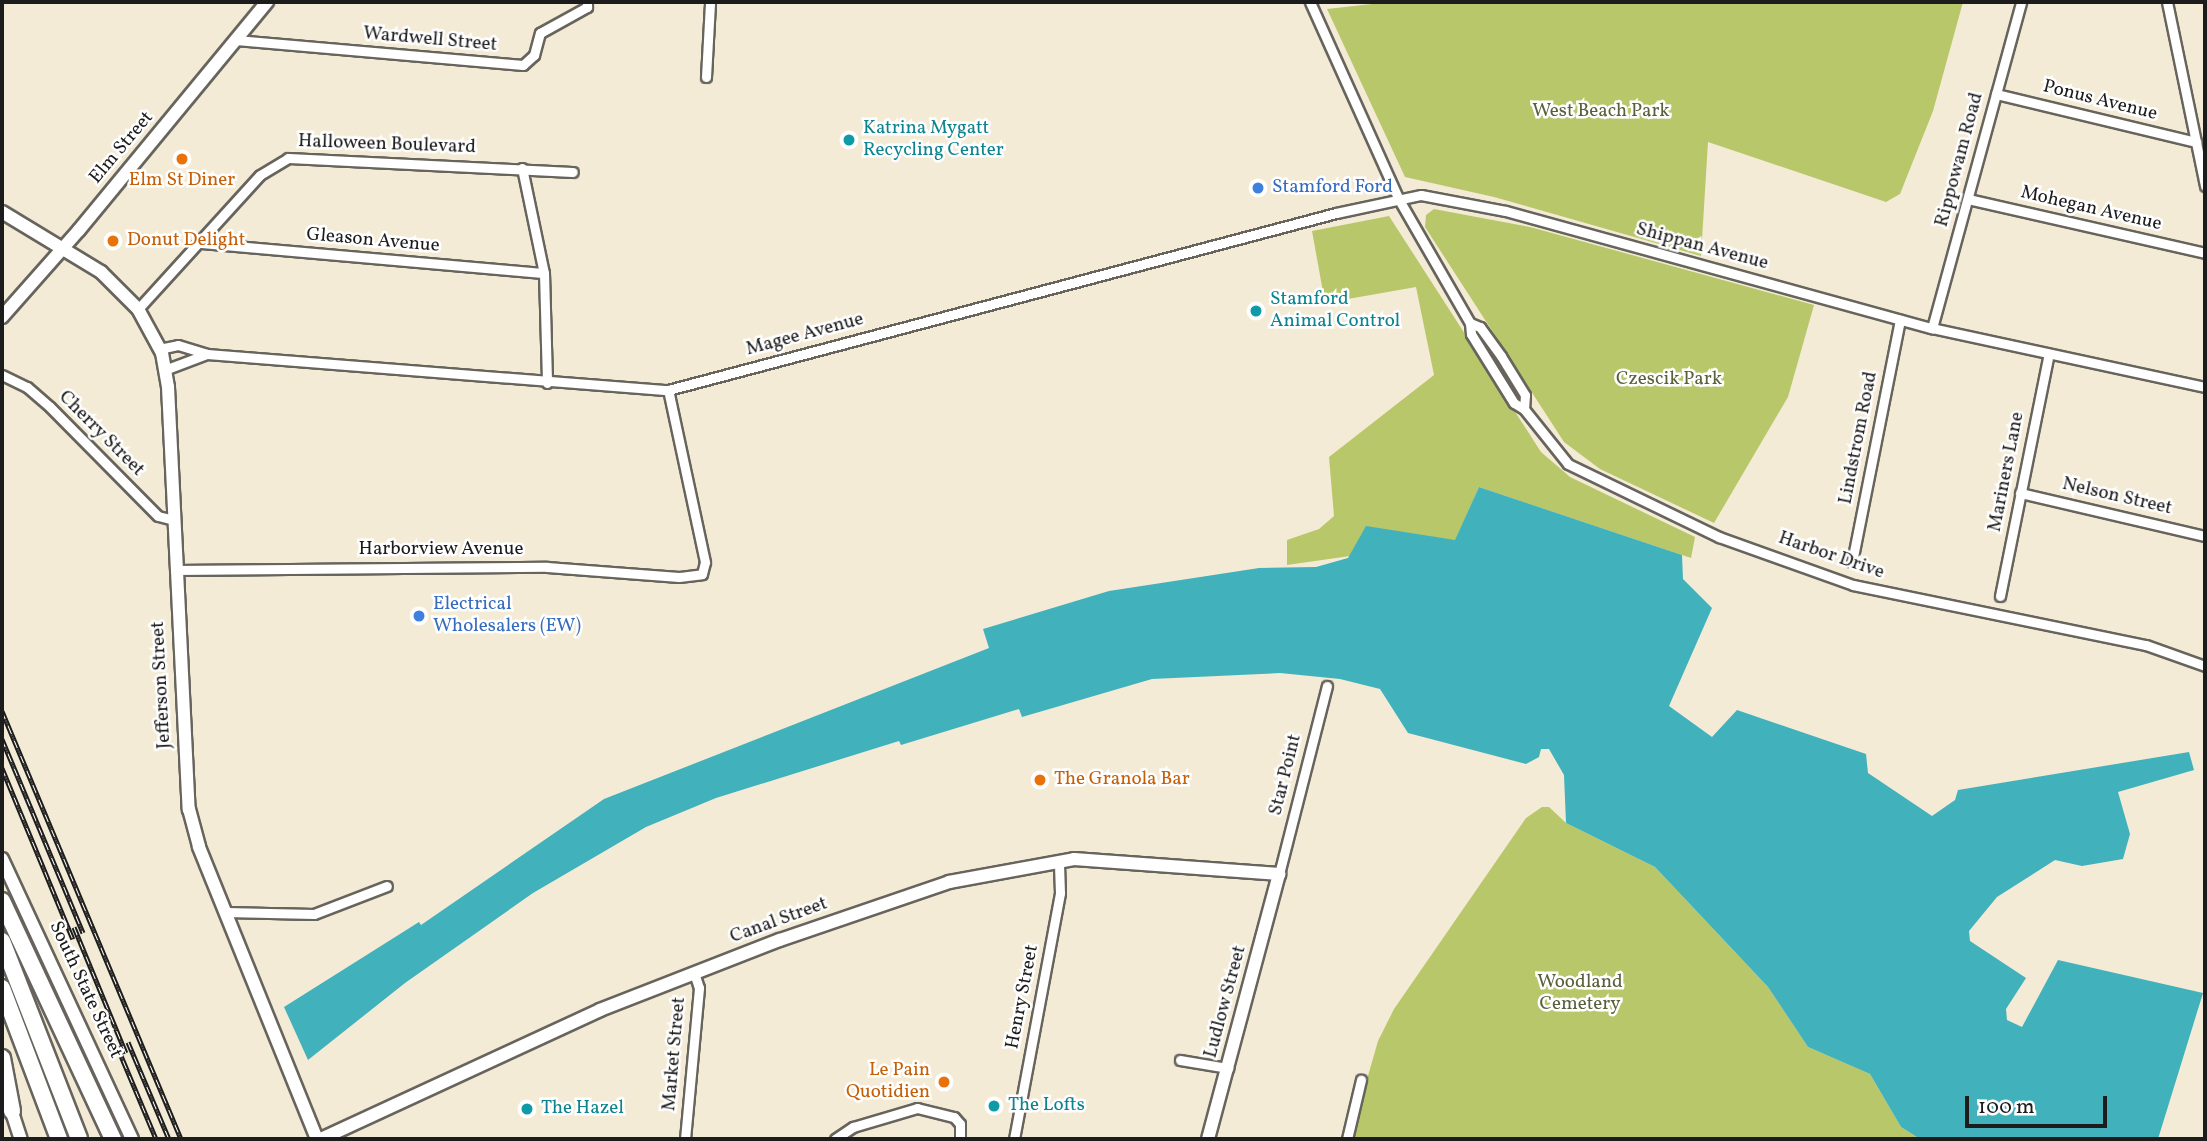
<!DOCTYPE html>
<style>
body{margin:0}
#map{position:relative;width:2207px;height:1141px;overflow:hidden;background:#f3ebd6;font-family:Vollkorn,serif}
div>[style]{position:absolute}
.green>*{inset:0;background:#b8c769}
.water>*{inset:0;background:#41b1bc}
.roads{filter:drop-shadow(2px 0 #67645d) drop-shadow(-2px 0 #67645d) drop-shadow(0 2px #67645d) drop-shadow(0 -2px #67645d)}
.street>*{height:9px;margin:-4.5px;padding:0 4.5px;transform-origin:4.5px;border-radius:4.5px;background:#fff}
.secondary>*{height:12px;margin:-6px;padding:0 6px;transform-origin:6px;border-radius:6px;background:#fff}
.highway>*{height:16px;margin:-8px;padding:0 8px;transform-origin:8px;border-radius:8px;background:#fff}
.rail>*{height:5px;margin-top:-2.5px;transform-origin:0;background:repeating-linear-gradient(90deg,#fff 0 8px,#1c1c1c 0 16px);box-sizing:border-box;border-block:2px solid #1c1c1c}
.dots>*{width:19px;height:19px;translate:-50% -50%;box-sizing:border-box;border:4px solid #fff;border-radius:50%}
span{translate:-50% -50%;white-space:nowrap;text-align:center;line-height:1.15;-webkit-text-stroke:5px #fff;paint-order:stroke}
.street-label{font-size:19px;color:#1c1c1c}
.park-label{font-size:19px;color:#5a603b}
.culture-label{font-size:19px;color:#0d838f}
.left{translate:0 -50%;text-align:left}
.food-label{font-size:19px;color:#c56008}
.right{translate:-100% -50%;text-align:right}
.shop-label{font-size:19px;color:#366cbe}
.frame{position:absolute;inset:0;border:4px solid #1c1c1c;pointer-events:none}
.scale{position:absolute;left:1965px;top:1096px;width:142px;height:32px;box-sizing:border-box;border:4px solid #1c1c1c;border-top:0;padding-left:9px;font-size:21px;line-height:24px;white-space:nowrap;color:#1c1c1c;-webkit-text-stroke:5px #fff;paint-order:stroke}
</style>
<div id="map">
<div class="green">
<i style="clip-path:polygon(1390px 2px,1963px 2px,1933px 111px,1900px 194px,1886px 202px,1708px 142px,1701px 256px,1494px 197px,1405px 177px,1327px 9px)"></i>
<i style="clip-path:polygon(1434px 209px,1530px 227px,1814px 305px,1788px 397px,1714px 523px,1600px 469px,1564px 442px,1425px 227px,1426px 215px)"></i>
<i style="clip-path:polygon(1389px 216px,1541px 452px,1570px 477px,1695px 537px,1691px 558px,1479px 487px,1455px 541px,1287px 565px,1287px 540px,1319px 529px,1334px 516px,1329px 457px,1434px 375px,1416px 287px,1325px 303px,1312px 231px)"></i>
<i style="clip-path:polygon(1542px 807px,1549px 807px,1566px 823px,1655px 867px,1768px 987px,1808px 1047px,1870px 1074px,1901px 1127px,1920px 1139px,1350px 1139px,1378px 1041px,1394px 1009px,1526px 818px)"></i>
</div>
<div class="water">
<i style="clip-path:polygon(1479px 487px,1682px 555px,1683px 579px,1712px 608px,1669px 706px,1712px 737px,1737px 710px,1866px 754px,1868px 773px,1932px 816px,1955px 800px,1958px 790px,2189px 752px,2194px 770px,2118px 792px,2130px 834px,2123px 859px,2082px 866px,2055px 860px,1997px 897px,1969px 931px,1970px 941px,2026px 978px,2006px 1009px,2007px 1020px,2022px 1027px,2058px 960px,2203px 993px,2158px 1139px,1920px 1139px,1901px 1127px,1870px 1074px,1808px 1047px,1768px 987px,1655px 867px,1566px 823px,1564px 775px,1549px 749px,1541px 749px,1539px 757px,1526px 764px,1408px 733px,1380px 689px,1340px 679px,1280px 673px,1152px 679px,1022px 717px,1019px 709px,901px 745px,899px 741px,716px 798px,646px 827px,533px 893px,405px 983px,308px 1060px,284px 1007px,419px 922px,421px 925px,604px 799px,989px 648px,983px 629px,1109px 591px,1259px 568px,1316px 567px,1348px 558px,1366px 526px,1455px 540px)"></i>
</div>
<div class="roads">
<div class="street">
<i style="left:1310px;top:2px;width:215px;rotate:65.8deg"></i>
<i style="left:1398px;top:198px;width:144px;rotate:60.1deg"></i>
<i style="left:1470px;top:323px;width:11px;rotate:85deg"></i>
<i style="left:1471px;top:334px;width:81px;rotate:58.1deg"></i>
<i style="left:1514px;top:403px;width:12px;rotate:31deg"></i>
<i style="left:1524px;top:409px;width:70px;rotate:51.3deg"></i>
<i style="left:1568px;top:464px;width:168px;rotate:25.8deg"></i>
<i style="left:1719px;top:537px;width:142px;rotate:19.7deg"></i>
<i style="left:1853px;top:585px;width:299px;rotate:11.6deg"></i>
<i style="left:2146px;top:645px;width:63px;rotate:19.6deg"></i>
<i style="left:2167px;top:2px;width:188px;rotate:78.3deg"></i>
<i style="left:236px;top:40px;width:288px;rotate:5deg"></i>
<i style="left:523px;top:65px;width:15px;rotate:-42deg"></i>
<i style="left:534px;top:55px;width:23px;rotate:-75deg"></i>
<i style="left:540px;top:33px;width:54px;rotate:-29deg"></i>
<i style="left:587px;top:7px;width:5px;rotate:-90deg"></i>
<i style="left:706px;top:77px;width:75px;rotate:-86.9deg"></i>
<i style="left:1996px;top:94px;width:206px;rotate:13.5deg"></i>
<i style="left:522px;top:168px;width:107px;rotate:78.2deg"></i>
<i style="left:544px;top:273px;width:110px;rotate:88.4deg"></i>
<i style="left:1968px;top:199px;width:243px;rotate:12.8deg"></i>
<i style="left:200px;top:243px;width:345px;rotate:5deg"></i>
<i style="left:138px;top:309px;width:181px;rotate:-47.7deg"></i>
<i style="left:260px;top:175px;width:33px;rotate:-31deg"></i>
<i style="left:288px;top:158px;width:285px;rotate:2.8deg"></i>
<i style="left:1470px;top:323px;width:11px;rotate:22deg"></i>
<i style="left:1480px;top:327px;width:36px;rotate:54deg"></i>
<i style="left:1501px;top:356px;width:46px;rotate:58.4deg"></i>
<i style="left:1525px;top:395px;width:14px;rotate:94deg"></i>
<i style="left:1932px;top:328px;width:338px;rotate:-74.7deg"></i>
<i style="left:159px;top:349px;width:19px;rotate:-12deg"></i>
<i style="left:178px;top:345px;width:30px;rotate:17deg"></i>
<i style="left:207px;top:354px;width:462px;rotate:4.5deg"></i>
<i style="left:668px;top:390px;width:691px;rotate:-14.84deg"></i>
<i style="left:1336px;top:213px;width:87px;rotate:-12deg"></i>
<i style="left:1421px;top:195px;width:86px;rotate:10.7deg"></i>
<i style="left:1506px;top:211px;width:442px;rotate:15.4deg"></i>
<i style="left:1932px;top:328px;width:279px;rotate:12.2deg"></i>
<i style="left:167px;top:369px;width:43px;rotate:-20.6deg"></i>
<i style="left:2px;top:375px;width:28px;rotate:26deg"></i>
<i style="left:27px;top:387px;width:30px;rotate:41deg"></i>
<i style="left:50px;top:407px;width:153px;rotate:45.3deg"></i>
<i style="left:158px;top:516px;width:16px;rotate:14deg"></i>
<i style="left:2020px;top:493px;width:190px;rotate:13.1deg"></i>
<i style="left:1852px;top:562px;width:247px;rotate:-78.8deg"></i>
<i style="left:175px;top:570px;width:372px;rotate:-0.5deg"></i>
<i style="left:547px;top:567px;width:132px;rotate:4.3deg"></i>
<i style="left:679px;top:577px;width:23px;rotate:-7deg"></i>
<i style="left:702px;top:574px;width:12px;rotate:-76deg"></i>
<i style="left:705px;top:562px;width:176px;rotate:-102.1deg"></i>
<i style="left:2000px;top:596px;width:247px;rotate:-78.6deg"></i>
<i style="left:1279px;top:874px;width:194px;rotate:-75.7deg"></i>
<i style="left:225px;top:912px;width:89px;rotate:1.3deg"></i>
<i style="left:314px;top:914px;width:78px;rotate:-21deg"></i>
<i style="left:1180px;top:1060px;width:49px;rotate:9.5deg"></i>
<i style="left:685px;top:1139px;width:152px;rotate:-84.7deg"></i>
<i style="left:699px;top:988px;width:16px;rotate:-108deg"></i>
<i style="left:835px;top:1139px;width:22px;rotate:-34deg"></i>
<i style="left:853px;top:1127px;width:67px;rotate:-16.5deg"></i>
<i style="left:917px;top:1108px;width:38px;rotate:14deg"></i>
<i style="left:954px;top:1117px;width:9px;rotate:49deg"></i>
<i style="left:960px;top:1124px;width:15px;rotate:90deg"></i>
<i style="left:1014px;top:1139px;width:250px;rotate:-79.4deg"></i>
<i style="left:1060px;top:893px;width:32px;rotate:-92deg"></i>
<i style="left:1347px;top:1139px;width:61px;rotate:-76.7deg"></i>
</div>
<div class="secondary">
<i style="left:2px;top:212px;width:116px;rotate:31.2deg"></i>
<i style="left:101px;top:272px;width:52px;rotate:45deg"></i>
<i style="left:138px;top:309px;width:50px;rotate:61.4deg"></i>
<i style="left:162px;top:353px;width:35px;rotate:80deg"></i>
<i style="left:168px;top:387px;width:423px;rotate:87.2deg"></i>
<i style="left:189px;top:809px;width:39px;rotate:75deg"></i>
<i style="left:199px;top:847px;width:315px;rotate:68deg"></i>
<i style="left:2px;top:317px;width:116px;rotate:-48.5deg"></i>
<i style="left:79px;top:230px;width:296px;rotate:-50.5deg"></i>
<i style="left:2px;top:859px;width:309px;rotate:65.1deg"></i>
<i style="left:9px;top:1103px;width:38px;rotate:72deg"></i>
<i style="left:321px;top:1139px;width:307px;rotate:-24.8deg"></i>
<i style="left:600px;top:1010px;width:193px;rotate:-21.3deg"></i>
<i style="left:780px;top:940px;width:179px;rotate:-18.9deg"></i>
<i style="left:949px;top:882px;width:127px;rotate:-10.4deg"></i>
<i style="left:1074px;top:859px;width:206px;rotate:4.2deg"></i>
<i style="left:1279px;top:874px;width:274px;rotate:105deg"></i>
</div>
<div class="highway">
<i style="left:2px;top:901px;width:263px;rotate:65deg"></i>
<i style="left:2px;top:941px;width:212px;rotate:68.7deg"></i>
<i style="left:2px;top:988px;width:161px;rotate:69.3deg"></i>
<i style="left:2px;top:1058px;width:54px;rotate:79.3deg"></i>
</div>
</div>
<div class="rail">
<i style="left:2px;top:711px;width:464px;rotate:67.3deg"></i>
<i style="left:2px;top:739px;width:210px;rotate:67.3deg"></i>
<i style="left:2px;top:768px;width:185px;rotate:67.5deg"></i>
<i style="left:74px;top:927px;width:136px;rotate:67.6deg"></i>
<i style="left:128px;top:1042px;width:105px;rotate:67.1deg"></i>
<i style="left:117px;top:1046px;width:101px;rotate:67.2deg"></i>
</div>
<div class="dots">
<i style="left:849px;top:140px;background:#0f9aa8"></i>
<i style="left:182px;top:159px;background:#e8710a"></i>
<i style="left:1258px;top:188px;background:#3f7fe0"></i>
<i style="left:113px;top:241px;background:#e8710a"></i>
<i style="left:1256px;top:311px;background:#0f9aa8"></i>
<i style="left:419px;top:616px;background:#3f7fe0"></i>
<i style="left:1040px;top:780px;background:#e8710a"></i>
<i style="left:944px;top:1082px;background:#e8710a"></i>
<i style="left:994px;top:1106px;background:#0f9aa8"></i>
<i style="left:527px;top:1109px;background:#0f9aa8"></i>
</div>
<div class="street-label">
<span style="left:430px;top:40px;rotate:5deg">Wardwell Street</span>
<span style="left:2100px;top:101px;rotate:14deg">Ponus Avenue</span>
<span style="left:387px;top:145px;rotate:2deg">Halloween Boulevard</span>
<span style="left:122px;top:148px;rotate:-50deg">Elm Street</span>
<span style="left:1960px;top:160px;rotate:-75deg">Rippowam Road</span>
<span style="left:2091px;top:209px;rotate:13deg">Mohegan Avenue</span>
<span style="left:373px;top:241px;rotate:5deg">Gleason Avenue</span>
<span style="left:1702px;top:247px;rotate:15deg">Shippan Avenue</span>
<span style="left:805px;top:335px;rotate:-15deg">Magee Avenue</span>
<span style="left:101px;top:434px;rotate:45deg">Cherry Street</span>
<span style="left:1859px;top:438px;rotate:-79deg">Lindstrom Road</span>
<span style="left:2007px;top:472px;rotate:-79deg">Mariners Lane</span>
<span style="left:2117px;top:497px;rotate:13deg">Nelson Street</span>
<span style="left:441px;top:550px">Harborview Avenue</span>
<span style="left:1831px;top:556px;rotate:19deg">Harbor Drive</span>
<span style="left:162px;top:685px;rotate:-93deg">Jefferson Street</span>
<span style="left:1286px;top:775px;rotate:-76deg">Star Point</span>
<span style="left:779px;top:921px;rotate:-20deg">Canal Street</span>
<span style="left:85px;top:990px;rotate:65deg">South State Street</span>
<span style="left:1023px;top:997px;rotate:-79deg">Henry Street</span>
<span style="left:1226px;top:1002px;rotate:-75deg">Ludlow Street</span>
<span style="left:675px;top:1054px;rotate:-85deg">Market Street</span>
</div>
<div class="park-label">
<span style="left:1601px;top:112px">West Beach Park</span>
<span style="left:1669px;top:380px">Czescik Park</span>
<span style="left:1580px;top:994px">Woodland<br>Cemetery</span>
</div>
<div class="culture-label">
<span class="left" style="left:863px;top:140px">Katrina Mygatt<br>Recycling Center</span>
<span class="left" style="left:1270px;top:311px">Stamford<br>Animal Control</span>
<span class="left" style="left:1008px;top:1106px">The Lofts</span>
<span class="left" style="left:541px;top:1109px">The Hazel</span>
</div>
<div class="food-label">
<span style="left:182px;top:181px">Elm St Diner</span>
<span class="left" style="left:127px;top:241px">Donut Delight</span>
<span class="left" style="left:1054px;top:780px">The Granola Bar</span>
<span class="right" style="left:930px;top:1082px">Le Pain<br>Quotidien</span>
</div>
<div class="shop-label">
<span class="left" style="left:1272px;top:188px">Stamford Ford</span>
<span class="left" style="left:433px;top:616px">Electrical<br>Wholesalers (EW)</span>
</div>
<div class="frame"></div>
<div class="scale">100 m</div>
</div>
